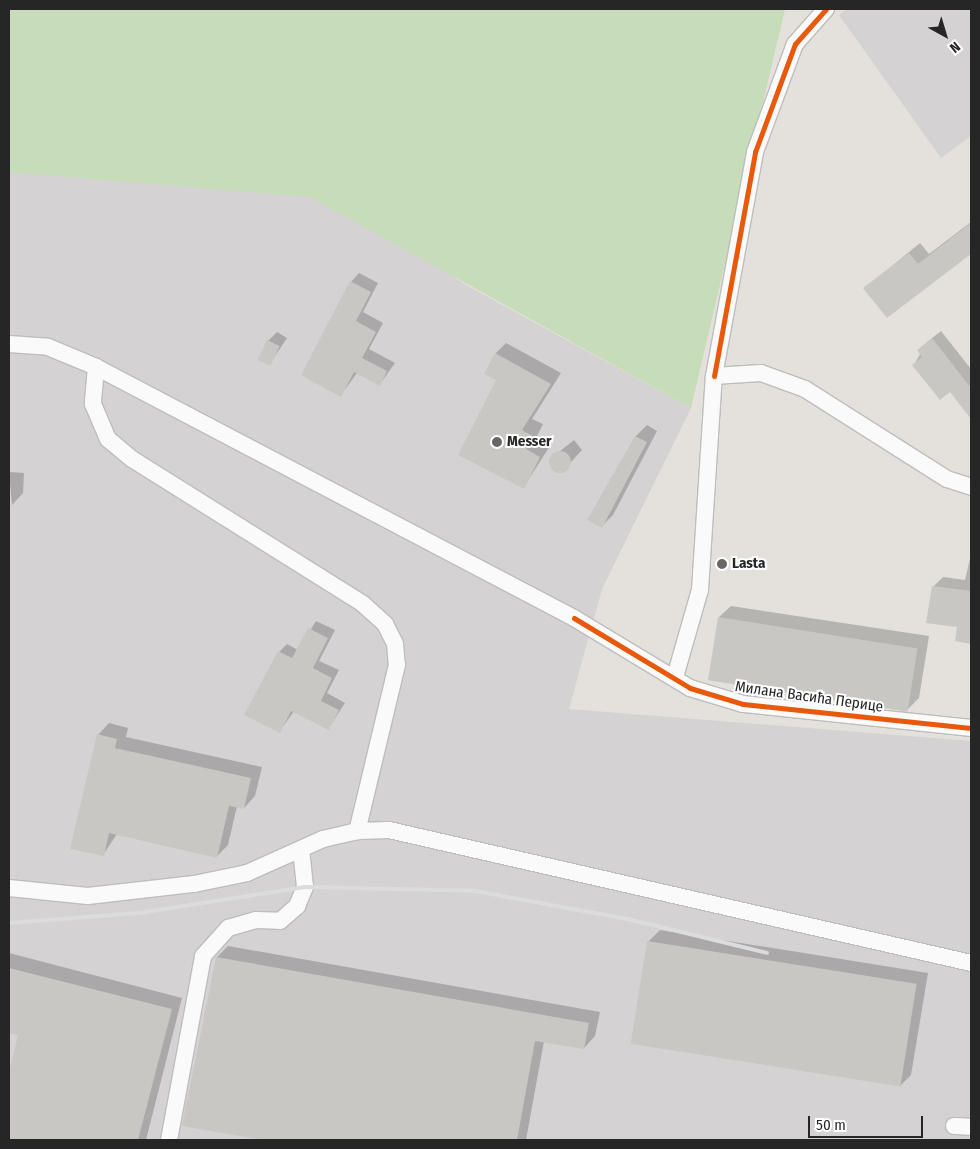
<!DOCTYPE html>
<meta charset="utf-8">
<style>
body{margin:0}
#map{position:relative;width:980px;height:1149px;overflow:hidden;background:#e4e1dc;font-family:"Fira Sans Condensed",sans-serif}
div>[style]{position:absolute}
.industrial>*{inset:0;background:#d5d2d3}
.green>*{inset:0;background:#c7dcb9}
.shadow>*{inset:0;background:#0003}
.building>*{inset:0;background:#c9c7c3;transform-origin:0 0}
.round{border-radius:50%}
.roads{filter:drop-shadow(1px 0 #bebdbd) drop-shadow(-1px 0 #bebdbd) drop-shadow(0 1px #bebdbd) drop-shadow(0 -1px #bebdbd)}
.minor>*{height:16px;margin:-8px;padding:0 8px;transform-origin:8px;border-radius:8px;background:#fbfafa}
.rail>*{height:4px;margin:-2px;padding:0 2px;transform-origin:2px;border-radius:2px;background:#dcdcdd}
.cycleway>*{height:5px;margin:-2.5px;padding:0 2.5px;transform-origin:2.5px;border-radius:2.5px;background:#e8590c}
.dots>*{width:14px;height:14px;translate:-50% -50%;box-sizing:border-box;border:2px solid #fff;border-radius:50%}
span{translate:-50% -50%;white-space:nowrap;text-align:center;line-height:1.15;-webkit-text-stroke:4px #fff;paint-order:stroke}
.poi-label{font-size:15px;color:#262626;font-weight:700}
.left{translate:0 -50%;text-align:left}
.street-label{font-size:15px;color:#262626}
.frame{position:absolute;inset:0;border:10px solid #262626;pointer-events:none}
.north{position:absolute;left:920px;top:10px;width:50px;height:50px;-webkit-text-stroke:4px #fff;paint-order:stroke;rotate:141deg;font-size:14px;font-weight:700;line-height:20px;text-align:center;color:#262626}
.north::after{content:'';display:block;margin:auto;width:18px;height:22px;background:#262626;clip-path:polygon(50% 0,100% 100%,50% 72%,0 100%)}
.scale{position:absolute;left:808px;top:1116px;width:115px;height:22px;box-sizing:border-box;border:2px solid #262626;border-top:0;padding-left:6px;font-size:15px;line-height:18px;white-space:nowrap;color:#262626;-webkit-text-stroke:4px #fff;paint-order:stroke}
</style>
<div id="map">
<div class="industrial">
<i style="clip-path:polygon(847px 9px,971px 9px,971px 136px,941px 158px,839px 15px)"></i>
<i style="clip-path:polygon(9px 169px,306px 183px,468px 286px,691px 408px,602px 589px,569px 709px,971px 741px,971px 1140px,9px 1140px)"></i>
</div>
<div class="green">
<i style="clip-path:polygon(9px 9px,785px 9px,691px 408px,310px 197px,9px 172px)"></i>
</div>
<div class="shadow">
<i style="clip-path:polygon(971px 222px,971px 252px,887px 317px,865px 288px,920px 243px,929px 254px)"></i>
<i style="clip-path:polygon(359px 273px,378px 283px,363px 312px,383px 323px,369px 349px,395px 363px,380px 384px,357px 373px,341px 395px,351px 282px)"></i>
<i style="clip-path:polygon(941px 331px,971px 369px,971px 396px,950px 391px,914px 365px,927px 342px)"></i>
<i style="clip-path:polygon(277px 332px,287px 338px,269px 365px,268px 341px)"></i>
<i style="clip-path:polygon(506px 343px,561px 373px,532px 419px,543px 424px,536px 438px,550px 446px,523px 488px,498px 379px,496px 353px)"></i>
<i style="clip-path:polygon(647px 425px,657px 431px,613px 515px,602px 526px,636px 436px)"></i>
<i style="clip-path:polygon(574px 440px,582px 450px,562px 472px,549px 460px)"></i>
<i style="clip-path:polygon(9px 472px,24px 473px,23px 493px,12px 505px)"></i>
<i style="clip-path:polygon(971px 554px,971px 642px,957px 640px,959px 626px,933px 587px,943px 577px,965px 580px)"></i>
<i style="clip-path:polygon(731px 606px,929px 636px,919px 698px,908px 709px,719px 617px)"></i>
<i style="clip-path:polygon(316px 621px,335px 630px,319px 661px,339px 670px,327px 693px,345px 703px,328px 729px,294px 711px,280px 731px,279px 652px,287px 644px,298px 650px)"></i>
<i style="clip-path:polygon(109px 723px,128px 728px,126px 737px,262px 767px,255px 796px,244px 808px,237px 806px,228px 845px,217px 856px,117px 834px,103px 855px,98px 735px)"></i>
<i style="clip-path:polygon(660px 930px,928px 973px,911px 1075px,900px 1086px,648px 942px)"></i>
<i style="clip-path:polygon(228px 946px,600px 1012px,595px 1036px,584px 1048px,544px 1041px,526px 1140px,271px 1140px,183px 1125px,217px 957px)"></i>
<i style="clip-path:polygon(9px 953px,182px 998px,146px 1140px,9px 1140px,9px 1078px,20px 1034px,9px 1031px)"></i>
</div>
<div class="building">
<i style="clip-path:polygon(971px 223px,971px 254px,887px 318px,863px 288px,909px 253px,918px 264px)"></i>
<i style="clip-path:polygon(350px 281px,371px 292px,356px 321px,376px 332px,362px 358px,387px 371px,380px 386px,354px 372px,341px 397px,301px 375px)"></i>
<i style="clip-path:polygon(932px 338px,971px 388px,971px 419px,950px 392px,940px 400px,912px 365px,922px 357px,917px 350px)"></i>
<i style="left:267px;top:340px;width:14px;height:22px;rotate:25deg"></i>
<i style="clip-path:polygon(495px 353px,551px 384px,522px 430px,533px 436px,526px 449px,540px 457px,524px 489px,458px 455px,496px 380px,484px 374px)"></i>
<i style="clip-path:polygon(635px 436px,647px 442px,602px 528px,587px 520px)"></i>
<i class="round" style="left:549px;top:451px;width:22px;height:22px"></i>
<i style="clip-path:polygon(932px 586px,971px 591px,971px 644px,955px 641px,957px 627px,926px 623px)"></i>
<i style="left:718px;top:617px;width:202px;height:64px;rotate:9deg"></i>
<i style="clip-path:polygon(308px 628px,328px 638px,313px 668px,332px 678px,321px 701px,339px 710px,329px 730px,291px 711px,280px 733px,244px 715px,278px 651px,292px 658px)"></i>
<i style="clip-path:polygon(97px 734px,117px 739px,115px 748px,251px 778px,244px 809px,229px 806px,217px 858px,109px 833px,104px 856px,70px 849px)"></i>
<i style="left:647px;top:941px;width:273px;height:104px;rotate:9deg"></i>
<i style="clip-path:polygon(216px 957px,589px 1023px,584px 1049px,535px 1041px,517px 1140px,264px 1140px,182px 1126px)"></i>
<i style="clip-path:polygon(9px 968px,172px 1009px,138px 1140px,9px 1140px,9px 1072px,18px 1035px,9px 1033px)"></i>
</div>
<div class="roads">
<div class="minor">
<i style="left:9px;top:344px;width:39px;rotate:4deg"></i>
<i style="left:48px;top:347px;width:52px;rotate:22.6deg"></i>
<i style="left:96px;top:367px;width:540px;rotate:27.7deg"></i>
<i style="left:574px;top:618px;width:135px;rotate:31.1deg"></i>
<i style="left:690px;top:688px;width:55px;rotate:16.8deg"></i>
<i style="left:743px;top:704px;width:229px;rotate:6deg"></i>
<i style="left:96px;top:367px;width:37px;rotate:95deg"></i>
<i style="left:93px;top:404px;width:38px;rotate:67deg"></i>
<i style="left:108px;top:439px;width:31px;rotate:40deg"></i>
<i style="left:132px;top:459px;width:273px;rotate:32.1deg"></i>
<i style="left:363px;top:604px;width:30px;rotate:42deg"></i>
<i style="left:385px;top:624px;width:22px;rotate:63deg"></i>
<i style="left:395px;top:644px;width:21px;rotate:85deg"></i>
<i style="left:397px;top:665px;width:171px;rotate:103.5deg"></i>
<i style="left:714px;top:376px;width:228px;rotate:-79.6deg"></i>
<i style="left:755px;top:152px;width:115px;rotate:-69.7deg"></i>
<i style="left:795px;top:44px;width:47px;rotate:-48.5deg"></i>
<i style="left:675px;top:677px;width:91px;rotate:-74deg"></i>
<i style="left:700px;top:590px;width:214px;rotate:-86.3deg"></i>
<i style="left:714px;top:376px;width:47px;rotate:-3.7deg"></i>
<i style="left:761px;top:373px;width:47px;rotate:20deg"></i>
<i style="left:805px;top:389px;width:168px;rotate:32.4deg"></i>
<i style="left:947px;top:479px;width:25px;rotate:18deg"></i>
<i style="left:9px;top:888px;width:79px;rotate:5.8deg"></i>
<i style="left:88px;top:896px;width:107px;rotate:-6.5deg"></i>
<i style="left:194px;top:884px;width:54px;rotate:-11.7deg"></i>
<i style="left:247px;top:873px;width:83px;rotate:-24.1deg"></i>
<i style="left:323px;top:839px;width:35px;rotate:-13deg"></i>
<i style="left:357px;top:831px;width:32px;rotate:-2deg"></i>
<i style="left:389px;top:830px;width:597px;rotate:12.87deg"></i>
<i style="left:954px;top:1126px;width:17px;rotate:3deg"></i>
<i style="left:169px;top:1140px;width:187px;rotate:-79.5deg"></i>
<i style="left:203px;top:956px;width:38px;rotate:-48deg"></i>
<i style="left:228px;top:928px;width:29px;rotate:-16deg"></i>
<i style="left:256px;top:920px;width:24px;rotate:2deg"></i>
<i style="left:280px;top:921px;width:23px;rotate:-41deg"></i>
<i style="left:297px;top:906px;width:21px;rotate:-67deg"></i>
<i style="left:305px;top:887px;width:38px;rotate:-96deg"></i>
</div>
</div>
<div class="rail">
<i style="left:9px;top:923px;width:130px;rotate:-4.4deg"></i>
<i style="left:139px;top:913px;width:168px;rotate:-8.9deg"></i>
<i style="left:305px;top:887px;width:170px;rotate:1.3deg"></i>
<i style="left:475px;top:891px;width:156px;rotate:10.4deg"></i>
<i style="left:628px;top:919px;width:143px;rotate:13.7deg"></i>
</div>
<div class="cycleway">
<i style="left:714px;top:376px;width:228px;rotate:-79.6deg"></i>
<i style="left:755px;top:152px;width:115px;rotate:-69.7deg"></i>
<i style="left:795px;top:44px;width:47px;rotate:-48.5deg"></i>
<i style="left:574px;top:618px;width:135px;rotate:31.1deg"></i>
<i style="left:690px;top:688px;width:55px;rotate:16.8deg"></i>
<i style="left:743px;top:704px;width:229px;rotate:6deg"></i>
</div>
<div class="dots">
<i style="left:497px;top:442px;background:#686766"></i>
<i style="left:722px;top:564px;background:#686766"></i>
</div>
<div class="poi-label">
<span class="left" style="left:507px;top:442px">Messer</span>
<span class="left" style="left:732px;top:564px">Lasta</span>
</div>
<div class="street-label">
<span style="left:809px;top:697px;rotate:8deg">Милана Васића Перице</span>
</div>
<div class="frame"></div>
<div class="north">N</div>
<div class="scale">50 m</div>
</div>
